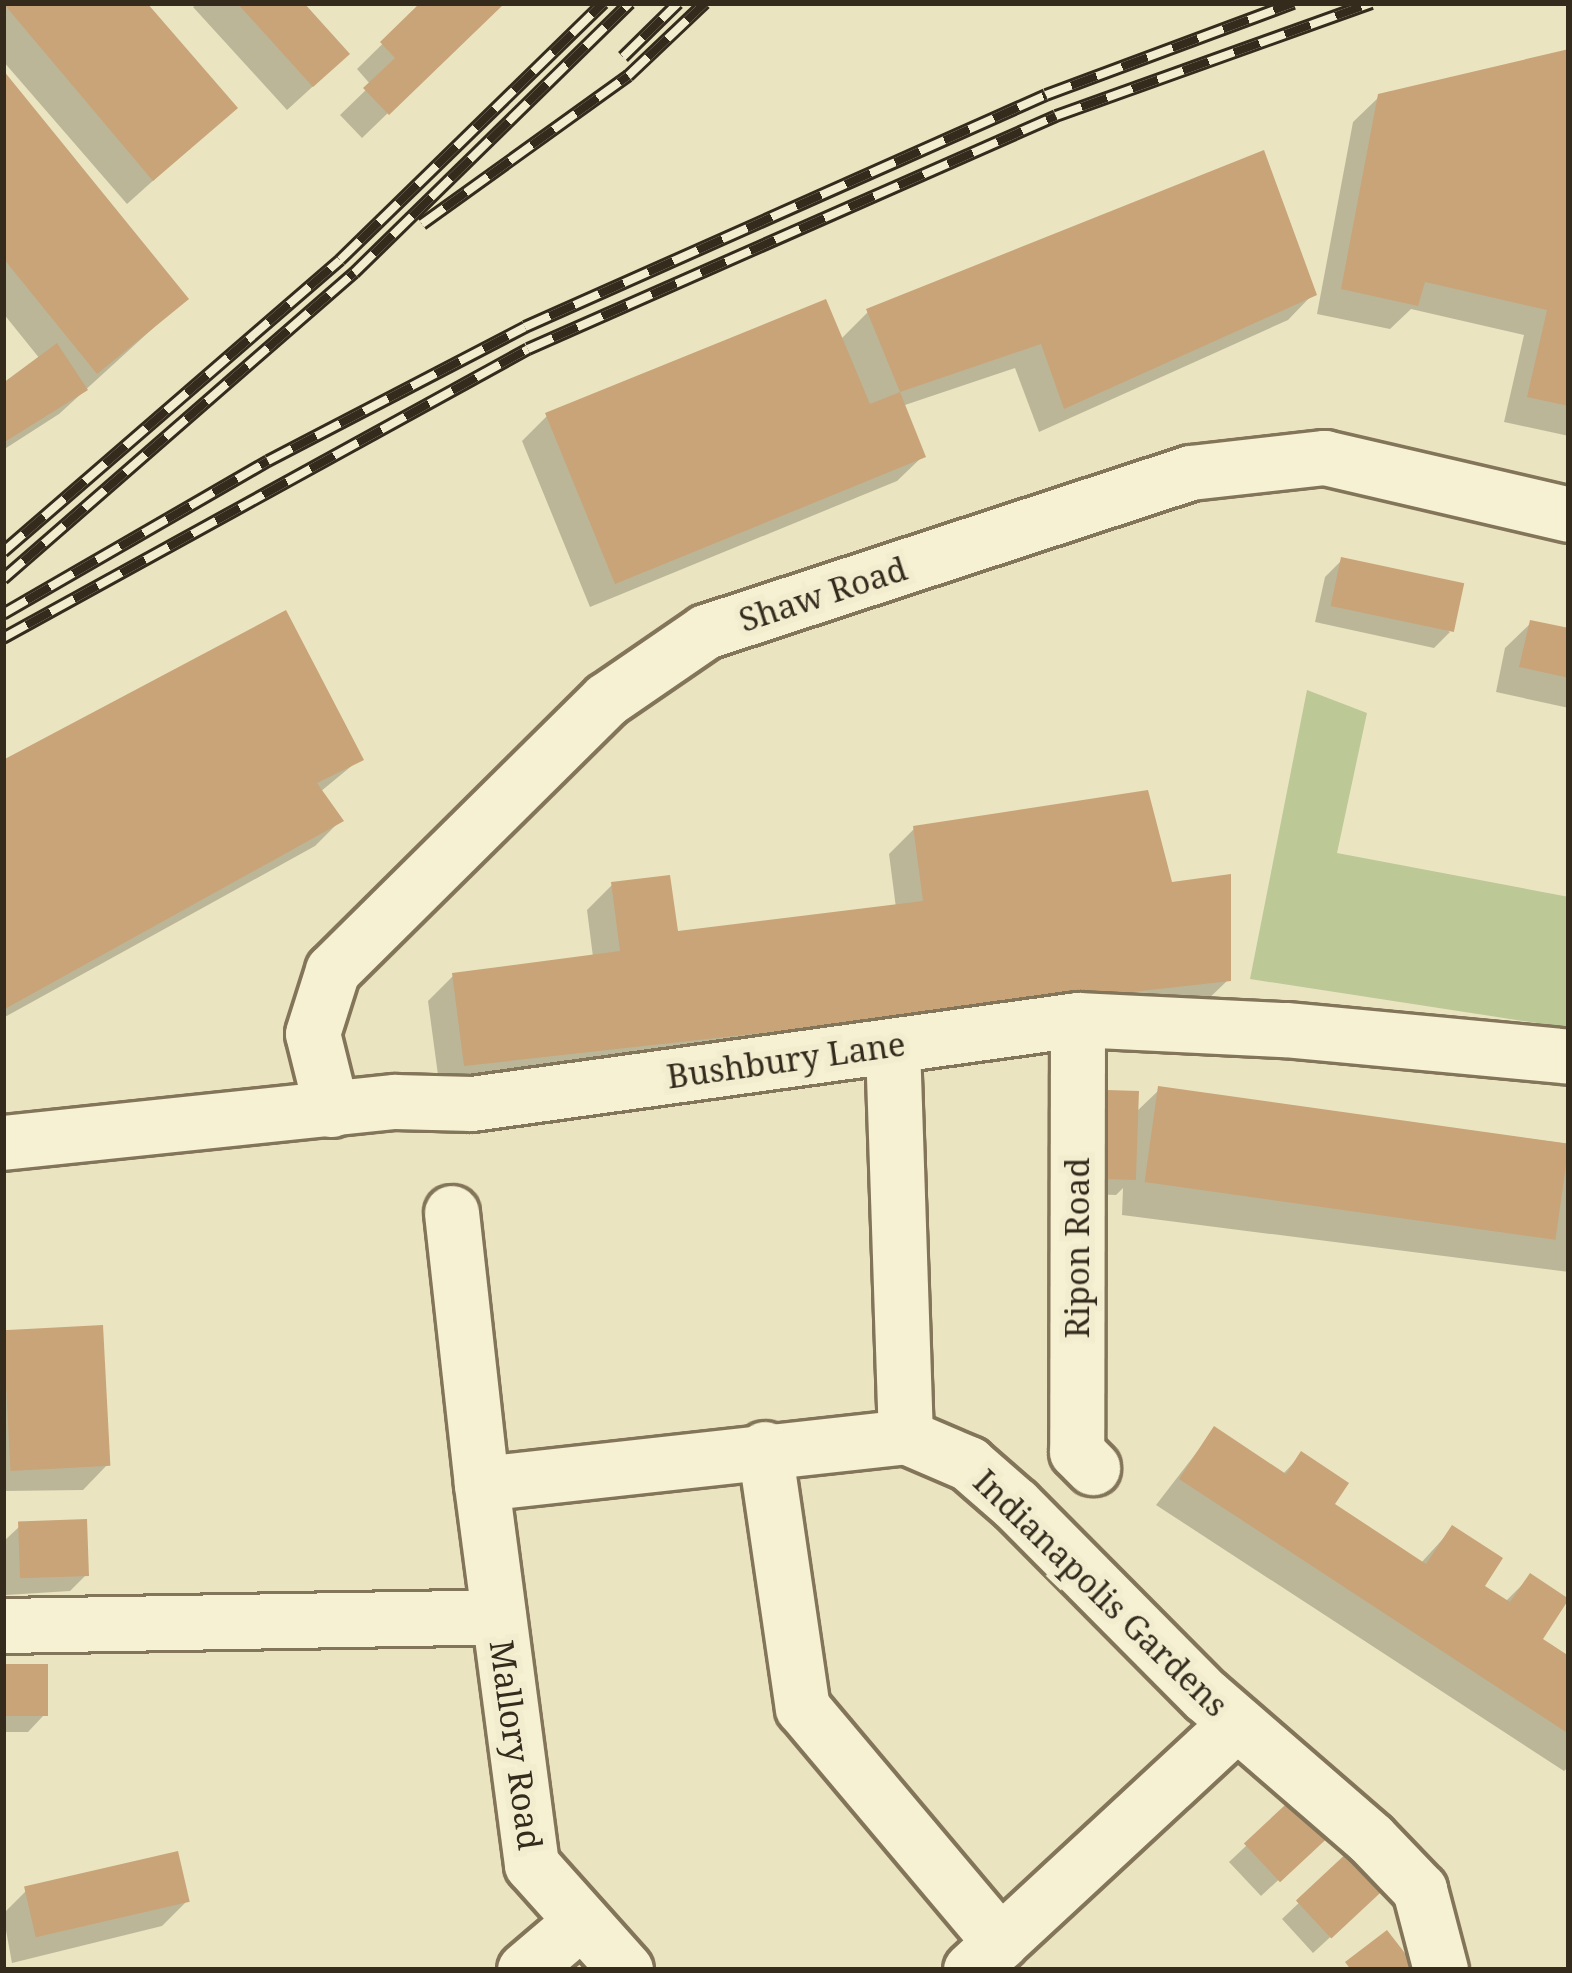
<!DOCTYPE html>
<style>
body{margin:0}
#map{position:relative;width:1572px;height:1973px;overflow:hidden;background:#ebe4c0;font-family:"Noto Serif",serif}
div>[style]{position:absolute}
.green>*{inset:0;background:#bcc895}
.shadow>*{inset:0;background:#0003}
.building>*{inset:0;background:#c8a478;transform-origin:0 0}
.roads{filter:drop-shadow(3px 0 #837559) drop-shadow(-3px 0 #837559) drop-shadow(0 3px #837559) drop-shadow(0 -3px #837559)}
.minor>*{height:54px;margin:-27px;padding:0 27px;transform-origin:27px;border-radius:27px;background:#f7f1d3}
.rail>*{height:14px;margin-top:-7px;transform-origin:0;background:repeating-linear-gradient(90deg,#f3edd0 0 27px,#342b1d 0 54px);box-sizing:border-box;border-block:3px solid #342b1d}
span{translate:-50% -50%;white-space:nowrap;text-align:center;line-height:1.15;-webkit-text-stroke:12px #f3edd0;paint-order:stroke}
.street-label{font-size:33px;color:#342b1d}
.frame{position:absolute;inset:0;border:6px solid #342b1d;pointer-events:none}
</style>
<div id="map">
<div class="green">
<i style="clip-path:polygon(1307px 690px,1367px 713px,1337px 853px,1569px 897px,1569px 1028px,1250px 979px)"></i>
</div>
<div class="shadow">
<i style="clip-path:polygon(3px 3px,144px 3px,234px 108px,127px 204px,3px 61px)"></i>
<i style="clip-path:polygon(198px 3px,300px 3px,321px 79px,287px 110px,193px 7px)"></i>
<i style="clip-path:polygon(424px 3px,502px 3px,362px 138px,340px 115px,371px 85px,357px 69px)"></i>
<i style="clip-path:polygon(1569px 52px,1569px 436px,1504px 422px,1524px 335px,1411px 309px,1390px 329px,1317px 314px,1353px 122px,1379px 97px)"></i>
<i style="clip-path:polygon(3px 74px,185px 299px,59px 414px,3px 450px,3px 387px,40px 359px,3px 313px)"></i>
<i style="clip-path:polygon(1313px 294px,1288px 320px,1039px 432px,1015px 368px,902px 406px,923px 456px,897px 481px,590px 607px,522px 441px,547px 416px,840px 340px,868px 312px)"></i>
<i style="clip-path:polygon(1342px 560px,1450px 632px,1434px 648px,1315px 622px,1325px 577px)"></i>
<i style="clip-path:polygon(1531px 623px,1569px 631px,1569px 708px,1496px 692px,1505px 648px)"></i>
<i style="clip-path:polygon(360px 759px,320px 792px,340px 821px,315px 846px,3px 1018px,3px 763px)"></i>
<i style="clip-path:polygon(914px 829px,1169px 885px,1228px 980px,1202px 1005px,440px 1090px,428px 1001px,453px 976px,593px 957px,587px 910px,612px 885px,676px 934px,896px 908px,889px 854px)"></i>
<i style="clip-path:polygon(1159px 1090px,1569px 1144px,1569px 1272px,1122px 1215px,1123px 1188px,1116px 1195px,1088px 1194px,1092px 1110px,1108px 1093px,1135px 1113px)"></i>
<i style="clip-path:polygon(3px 1330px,108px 1464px,83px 1490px,3px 1491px)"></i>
<i style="clip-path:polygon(1214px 1430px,1282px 1475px,1301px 1455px,1330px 1505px,1420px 1564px,1452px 1529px,1481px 1587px,1505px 1602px,1530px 1577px,1539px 1640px,1564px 1657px,1569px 1650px,1569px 1766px,1564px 1771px,1156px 1505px)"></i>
<i style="clip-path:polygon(20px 1526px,86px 1575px,70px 1591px,6px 1595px,3px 1542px)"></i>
<i style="clip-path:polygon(3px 1667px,44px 1715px,28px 1732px,3px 1732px)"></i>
<i style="clip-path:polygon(1246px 1846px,1313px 1848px,1261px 1896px,1229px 1862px)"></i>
<i style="clip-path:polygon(1350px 1854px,1365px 1905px,1313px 1953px,1282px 1919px)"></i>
<i style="clip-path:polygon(26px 1891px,187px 1901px,162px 1926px,12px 1963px,3px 1914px)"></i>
</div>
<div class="building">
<i style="clip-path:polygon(3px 3px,147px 3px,238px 108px,153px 181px)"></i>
<i style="clip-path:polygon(237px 3px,304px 3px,350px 54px,313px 87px)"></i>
<i style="clip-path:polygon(420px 3px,505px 3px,389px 115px,363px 88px,395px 58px,380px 42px)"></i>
<i style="clip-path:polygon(1569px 49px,1569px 406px,1527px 397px,1547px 310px,1425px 282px,1418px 306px,1341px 289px,1378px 94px)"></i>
<i style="clip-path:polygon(3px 70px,189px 299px,97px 374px,3px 258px)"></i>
<i style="clip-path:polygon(1264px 150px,1317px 295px,1064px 409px,1041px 344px,900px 392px,866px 309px)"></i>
<i style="clip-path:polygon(826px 299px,870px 404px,900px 392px,926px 457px,615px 584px,545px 413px)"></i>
<i style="clip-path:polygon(57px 343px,88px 390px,3px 443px,3px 383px)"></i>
<i style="left:1341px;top:557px;width:126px;height:50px;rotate:12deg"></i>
<i style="clip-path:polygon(286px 610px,364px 760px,317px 783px,344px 821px,3px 1010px,3px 760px)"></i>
<i style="clip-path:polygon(1530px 620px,1569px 628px,1569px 678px,1519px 667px)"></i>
<i style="clip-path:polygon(1148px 790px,1172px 882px,1231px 874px,1231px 981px,464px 1066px,452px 973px,620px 951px,611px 882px,670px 875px,678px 931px,923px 901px,913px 826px)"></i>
<i style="left:1158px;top:1086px;width:415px;height:97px;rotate:8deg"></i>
<i style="left:1107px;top:1090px;width:32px;height:89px;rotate:2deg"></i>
<i style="left:103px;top:1325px;width:141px;height:100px;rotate:87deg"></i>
<i style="clip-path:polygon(1214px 1426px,1286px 1474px,1301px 1451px,1349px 1483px,1335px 1504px,1426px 1564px,1452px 1525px,1503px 1558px,1485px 1586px,1510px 1602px,1530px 1573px,1569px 1599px,1543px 1639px,1569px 1656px,1569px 1734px,1179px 1479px)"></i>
<i style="left:87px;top:1519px;width:57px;height:69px;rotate:88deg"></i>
<i style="left:3px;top:1664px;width:45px;height:52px"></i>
<i style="left:1298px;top:1793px;width:53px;height:74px;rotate:47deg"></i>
<i style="left:1350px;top:1850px;width:52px;height:74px;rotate:47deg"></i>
<i style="left:178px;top:1851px;width:52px;height:158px;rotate:77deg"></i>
<i style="clip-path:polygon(1387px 1930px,1418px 1970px,1351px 1970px,1345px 1962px)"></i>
</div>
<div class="roads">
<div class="minor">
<i style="left:1078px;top:1020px;width:432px;rotate:90.1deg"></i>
<i style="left:1077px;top:1452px;width:23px;rotate:45deg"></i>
<i style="left:893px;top:1046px;width:391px;rotate:88.1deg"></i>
<i style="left:332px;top:1110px;width:78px;rotate:-104deg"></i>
<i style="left:313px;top:1034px;width:66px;rotate:-72.4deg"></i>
<i style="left:333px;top:971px;width:385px;rotate:-44.7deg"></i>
<i style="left:607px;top:700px;width:120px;rotate:-34.5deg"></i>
<i style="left:706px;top:632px;width:510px;rotate:-18.15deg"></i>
<i style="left:1191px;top:473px;width:135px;rotate:-6.4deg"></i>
<i style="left:1325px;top:458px;width:251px;rotate:13.1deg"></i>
<i style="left:3px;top:1143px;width:394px;rotate:-6deg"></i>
<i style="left:395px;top:1102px;width:77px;rotate:1.5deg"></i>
<i style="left:472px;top:1104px;width:612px;rotate:-7.89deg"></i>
<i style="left:1078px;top:1020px;width:208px;rotate:2.8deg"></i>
<i style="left:1286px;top:1030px;width:284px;rotate:5.4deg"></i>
<i style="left:452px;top:1213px;width:273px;rotate:83.7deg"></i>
<i style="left:765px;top:1449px;width:262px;rotate:81.7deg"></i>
<i style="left:803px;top:1708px;width:307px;rotate:49.9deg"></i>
<i style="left:3px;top:1626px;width:496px;rotate:-1deg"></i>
<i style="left:525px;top:1970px;width:62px;rotate:-40.4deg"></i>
<i style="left:572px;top:1930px;width:15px;rotate:-86deg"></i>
<i style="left:626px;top:1970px;width:141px;rotate:-131.8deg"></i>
<i style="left:532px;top:1865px;width:384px;rotate:-97.5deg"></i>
<i style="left:482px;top:1484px;width:427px;rotate:-6.3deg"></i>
<i style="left:906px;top:1437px;width:69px;rotate:23.2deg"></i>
<i style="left:969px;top:1464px;width:62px;rotate:41.1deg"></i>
<i style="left:1016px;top:1505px;width:269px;rotate:45.2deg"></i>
<i style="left:1206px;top:1696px;width:218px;rotate:40.9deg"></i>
<i style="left:1371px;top:1839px;width:71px;rotate:46.1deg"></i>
<i style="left:1420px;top:1890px;width:83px;rotate:75.3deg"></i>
<i style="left:971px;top:1970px;width:362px;rotate:-42.8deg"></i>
</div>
</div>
<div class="rail">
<i style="left:623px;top:57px;width:77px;rotate:-44.5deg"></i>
<i style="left:422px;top:224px;width:254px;rotate:-35.7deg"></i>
<i style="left:628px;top:76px;width:106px;rotate:-43.5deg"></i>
<i style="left:3px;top:552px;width:446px;rotate:-40.9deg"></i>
<i style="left:340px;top:260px;width:368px;rotate:-44.3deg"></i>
<i style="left:3px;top:579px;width:466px;rotate:-41.1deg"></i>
<i style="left:354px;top:273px;width:386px;rotate:-44.4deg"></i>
<i style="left:3px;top:614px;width:306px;rotate:-30deg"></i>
<i style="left:268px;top:461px;width:290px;rotate:-27.5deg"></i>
<i style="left:525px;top:327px;width:570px;rotate:-24deg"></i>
<i style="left:1046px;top:95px;width:264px;rotate:-20.4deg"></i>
<i style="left:3px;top:638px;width:599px;rotate:-28.83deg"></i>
<i style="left:528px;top:349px;width:577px;rotate:-23.81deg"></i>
<i style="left:1056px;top:116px;width:335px;rotate:-19.7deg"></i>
</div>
<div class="street-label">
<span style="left:823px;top:594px;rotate:-18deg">Shaw Road</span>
<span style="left:786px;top:1060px;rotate:-8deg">Bushbury Lane</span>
<span style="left:1077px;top:1248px;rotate:-90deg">Ripon Road</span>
<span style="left:1101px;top:1593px;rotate:44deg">Indianapolis Gardens</span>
<span style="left:516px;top:1745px;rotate:82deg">Mallory Road</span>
</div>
<div class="frame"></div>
</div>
